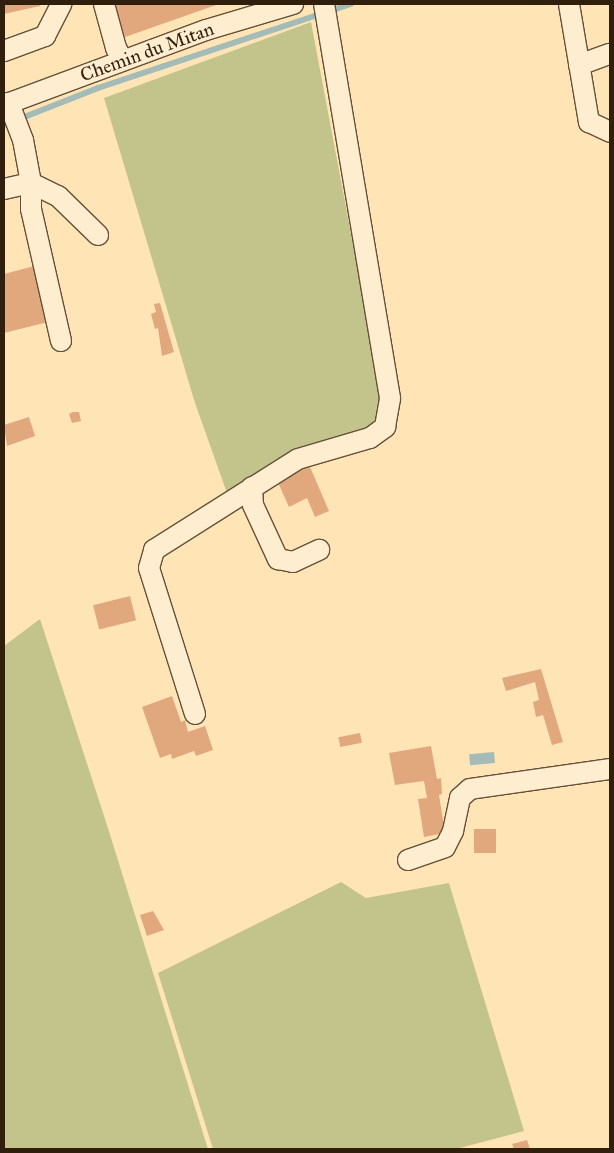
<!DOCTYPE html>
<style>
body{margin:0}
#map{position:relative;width:614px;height:1153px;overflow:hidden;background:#ffe4b6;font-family:"IM FELL Great Primer",serif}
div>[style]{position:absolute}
.green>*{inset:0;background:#c2c48c}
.water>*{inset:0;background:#a3bcb7;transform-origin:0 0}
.stream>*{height:6px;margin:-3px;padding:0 3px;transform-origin:3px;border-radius:3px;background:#a3bcb7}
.building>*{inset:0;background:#e1a77d;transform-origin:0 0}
.roads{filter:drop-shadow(1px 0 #645038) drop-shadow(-1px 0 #645038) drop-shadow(0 1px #645038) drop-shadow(0 -1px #645038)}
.minor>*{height:20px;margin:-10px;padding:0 10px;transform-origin:10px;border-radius:10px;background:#ffedd0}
span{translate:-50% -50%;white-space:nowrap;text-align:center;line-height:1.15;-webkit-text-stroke:4.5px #ffedd0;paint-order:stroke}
.street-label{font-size:19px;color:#311f0e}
.frame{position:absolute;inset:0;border:5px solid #311f0e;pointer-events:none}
</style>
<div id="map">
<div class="green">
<i style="clip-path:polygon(311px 22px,381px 393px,381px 420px,340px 441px,275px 460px,227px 493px,195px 403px,104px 98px)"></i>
<i style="clip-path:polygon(40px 619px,106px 822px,208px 1149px,4px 1149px,4px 646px)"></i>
<i style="clip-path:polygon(341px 882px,366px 898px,449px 883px,524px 1131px,456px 1149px,213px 1149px,158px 973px)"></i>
</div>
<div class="water">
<i style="left:494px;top:752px;width:11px;height:25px;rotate:85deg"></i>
</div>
<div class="stream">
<i style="left:4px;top:125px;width:101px;rotate:-21.5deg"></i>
<i style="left:98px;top:88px;width:267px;rotate:-18.4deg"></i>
</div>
<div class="building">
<i style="clip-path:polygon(4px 4px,40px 4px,40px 6px,4px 14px)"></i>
<i style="clip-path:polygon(113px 4px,219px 4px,125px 37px)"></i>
<i style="clip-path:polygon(38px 265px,52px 321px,4px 333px,4px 274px)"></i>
<i style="clip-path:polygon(160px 303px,174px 352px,162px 356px,158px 328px,155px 329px,151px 314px,156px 312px,154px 304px)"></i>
<i style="clip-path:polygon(73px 412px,79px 412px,81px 421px,72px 423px,69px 414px)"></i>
<i style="clip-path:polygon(29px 417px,35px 436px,7px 446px,4px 425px)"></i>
<i style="clip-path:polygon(310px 467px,329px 511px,315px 517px,307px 498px,289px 507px,276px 478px)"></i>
<i style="left:130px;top:596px;width:25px;height:38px;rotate:76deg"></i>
<i style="clip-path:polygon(541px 669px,563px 742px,552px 745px,543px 715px,536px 717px,533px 702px,539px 700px,535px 682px,506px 691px,502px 678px)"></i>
<i style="clip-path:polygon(172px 696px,181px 722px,185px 720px,188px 732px,205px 726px,213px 750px,196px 756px,194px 751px,172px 759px,171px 754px,160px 758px,142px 707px)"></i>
<i style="left:360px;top:733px;width:10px;height:22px;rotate:79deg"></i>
<i style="clip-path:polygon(431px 746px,437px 779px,441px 778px,442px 794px,439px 795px,445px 833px,424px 837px,418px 799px,427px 798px,424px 781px,395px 785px,389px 753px)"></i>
<i style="left:474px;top:829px;width:22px;height:24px"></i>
<i style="clip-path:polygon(153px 911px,164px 930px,147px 936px,140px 915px)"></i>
<i style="clip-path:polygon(527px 1140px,530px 1149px,514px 1149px,512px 1144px)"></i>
</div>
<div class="roads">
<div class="minor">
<i style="left:104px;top:4px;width:46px;rotate:74.7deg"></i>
<i style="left:116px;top:48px;width:13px;rotate:61deg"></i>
<i style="left:569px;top:4px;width:120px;rotate:80.4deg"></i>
<i style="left:589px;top:122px;width:23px;rotate:25deg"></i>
<i style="left:4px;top:51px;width:44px;rotate:-20.1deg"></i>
<i style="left:45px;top:36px;width:36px;rotate:-63deg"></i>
<i style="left:579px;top:65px;width:33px;rotate:-20deg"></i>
<i style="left:4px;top:105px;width:215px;rotate:-20.4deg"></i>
<i style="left:206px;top:30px;width:91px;rotate:-16.6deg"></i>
<i style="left:4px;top:189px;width:28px;rotate:-13deg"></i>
<i style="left:31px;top:183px;width:44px;rotate:-100.5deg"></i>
<i style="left:23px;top:140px;width:40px;rotate:-111deg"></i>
<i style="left:61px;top:341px;width:135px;rotate:-102.8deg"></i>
<i style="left:31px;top:209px;width:26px;rotate:-90deg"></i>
<i style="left:31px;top:183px;width:30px;rotate:26deg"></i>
<i style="left:58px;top:196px;width:56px;rotate:44.3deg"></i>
<i style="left:252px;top:487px;width:18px;rotate:87deg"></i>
<i style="left:253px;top:505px;width:60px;rotate:65.2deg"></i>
<i style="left:278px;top:559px;width:15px;rotate:11deg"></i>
<i style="left:293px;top:562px;width:29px;rotate:-25deg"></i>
<i style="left:195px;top:714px;width:153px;rotate:-107.5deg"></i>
<i style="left:149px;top:568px;width:19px;rotate:-74deg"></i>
<i style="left:154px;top:550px;width:170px;rotate:-32.3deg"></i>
<i style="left:298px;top:459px;width:75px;rotate:-16.3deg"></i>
<i style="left:370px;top:438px;width:19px;rotate:-36deg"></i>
<i style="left:385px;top:427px;width:29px;rotate:-80deg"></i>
<i style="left:390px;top:398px;width:399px;rotate:-99.5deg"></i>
<i style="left:408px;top:860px;width:39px;rotate:-19deg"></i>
<i style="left:445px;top:847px;width:18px;rotate:-63deg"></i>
<i style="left:453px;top:831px;width:34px;rotate:-78deg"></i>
<i style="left:460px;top:798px;width:13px;rotate:-42deg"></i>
<i style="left:470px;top:789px;width:141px;rotate:-8.1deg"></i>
</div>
</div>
<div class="street-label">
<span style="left:147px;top:52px;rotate:-20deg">Chemin du Mitan</span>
</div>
<div class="frame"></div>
</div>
